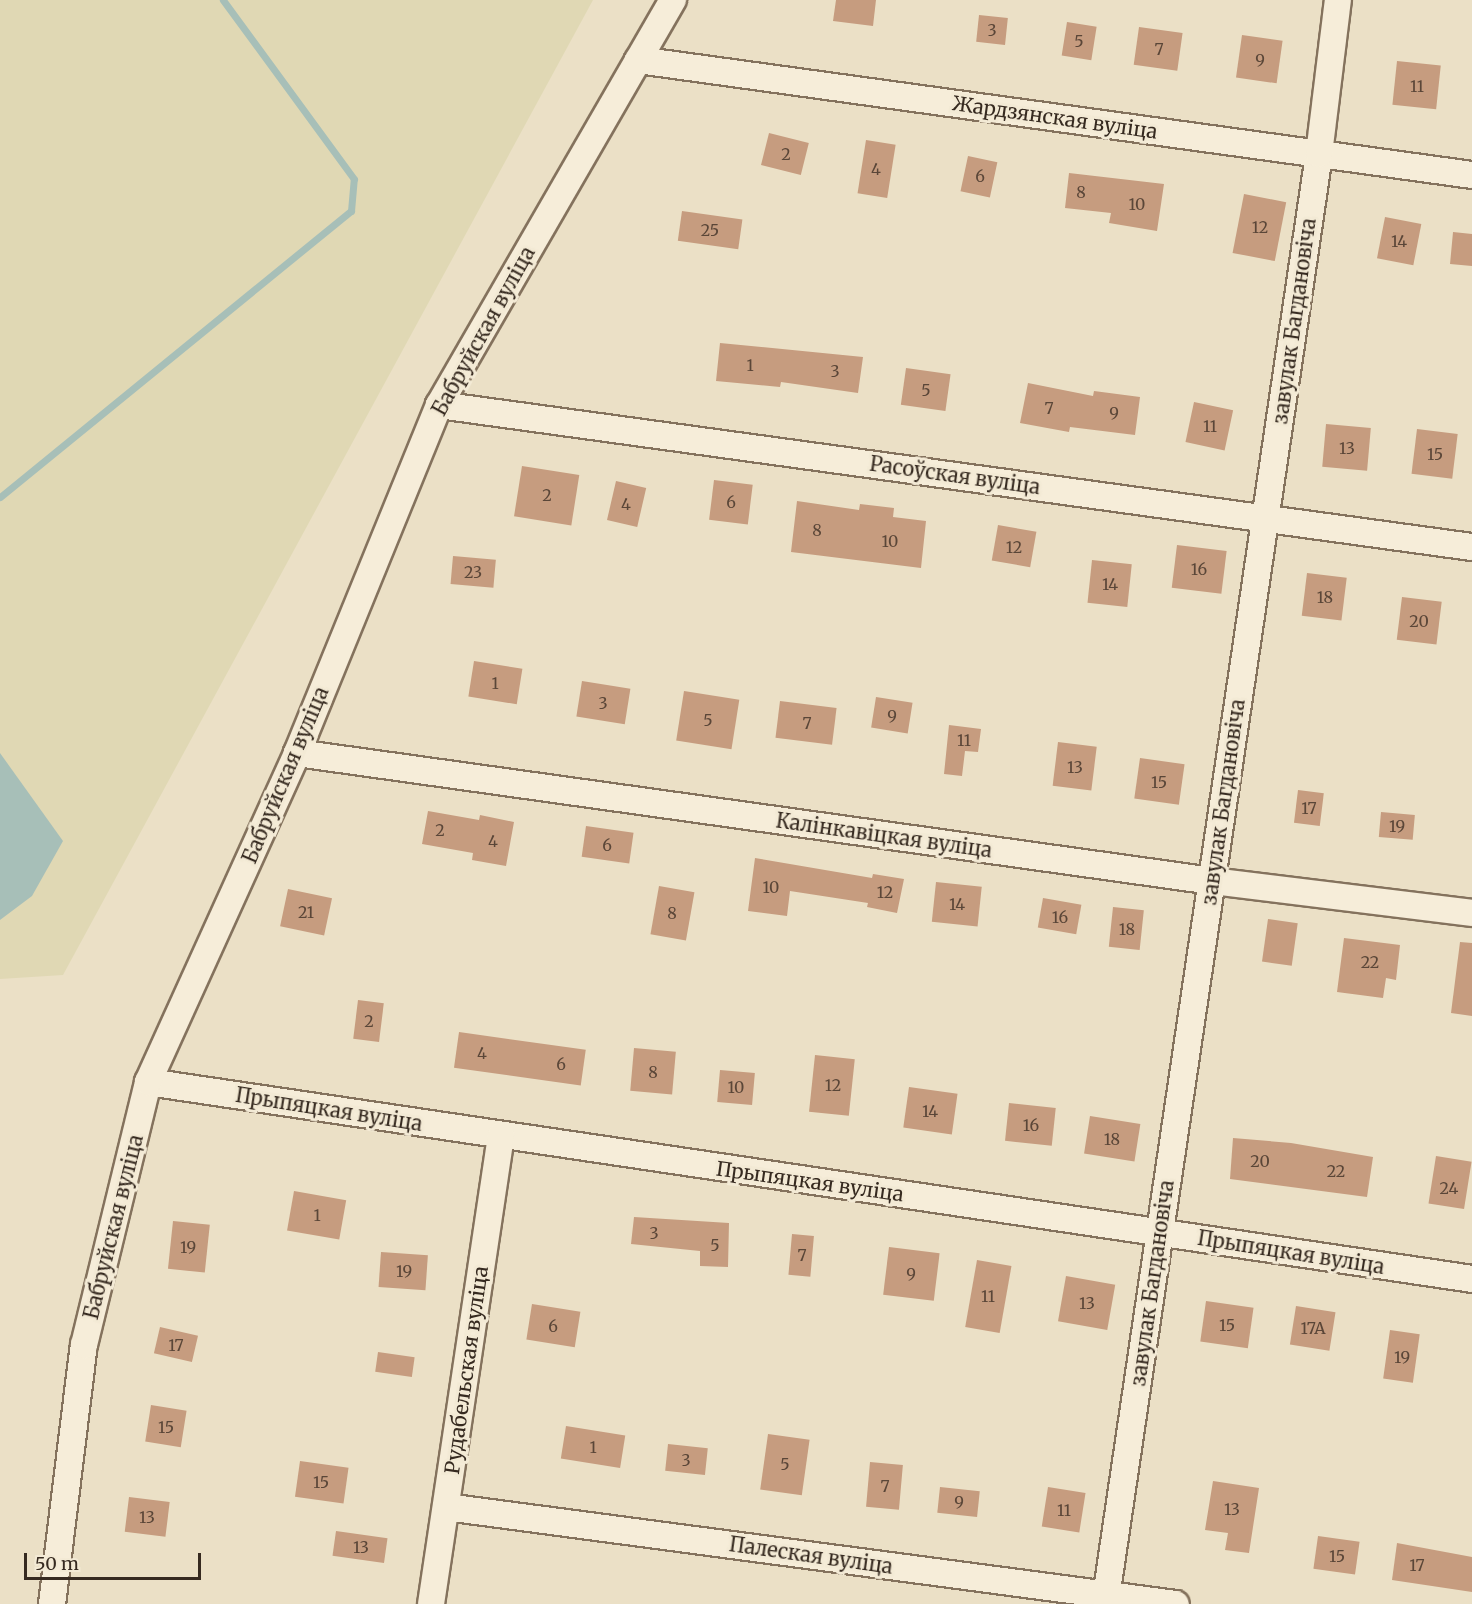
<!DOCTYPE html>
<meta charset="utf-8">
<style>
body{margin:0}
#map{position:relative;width:1472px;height:1604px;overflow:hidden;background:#ebe0c6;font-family:Merriweather,serif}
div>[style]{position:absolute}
.farmland>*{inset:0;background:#e0d8b4}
.water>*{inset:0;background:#a7bfb8}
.stream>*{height:7px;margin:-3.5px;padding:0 3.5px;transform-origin:3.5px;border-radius:3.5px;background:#a7bfb8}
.building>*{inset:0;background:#c69c7f;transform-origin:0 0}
.roads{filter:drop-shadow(2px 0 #84725d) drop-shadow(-2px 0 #84725d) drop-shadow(0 2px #84725d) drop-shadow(0 -2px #84725d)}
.street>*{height:26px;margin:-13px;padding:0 13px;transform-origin:13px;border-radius:13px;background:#f6edd9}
span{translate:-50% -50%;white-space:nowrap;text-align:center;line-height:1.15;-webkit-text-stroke:6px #f3ead5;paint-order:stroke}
.number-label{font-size:16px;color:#5a4638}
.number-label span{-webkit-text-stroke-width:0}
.street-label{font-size:20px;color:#362a20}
.scale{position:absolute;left:24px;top:1553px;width:177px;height:27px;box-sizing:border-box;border:3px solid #362a20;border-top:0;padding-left:8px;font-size:18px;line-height:21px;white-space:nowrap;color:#362a20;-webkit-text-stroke:4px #f3ead5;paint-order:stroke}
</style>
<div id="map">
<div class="farmland">
<i style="clip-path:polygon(0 0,593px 0,63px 975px,0 979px)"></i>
</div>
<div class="water">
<i style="clip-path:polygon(0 753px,63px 841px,32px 896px,0 920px)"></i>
</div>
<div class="stream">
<i style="left:0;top:497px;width:453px;rotate:-39.2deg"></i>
<i style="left:351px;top:211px;width:32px;rotate:-85deg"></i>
<i style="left:354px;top:179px;width:222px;rotate:-126.2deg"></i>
</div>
<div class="building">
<i style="clip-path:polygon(836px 0,876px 0,873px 26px,833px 21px)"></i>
<i style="left:979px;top:15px;width:29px;height:27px;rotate:6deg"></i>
<i style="left:1067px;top:22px;width:30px;height:34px;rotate:9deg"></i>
<i style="left:1139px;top:27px;width:44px;height:38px;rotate:8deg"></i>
<i style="left:1242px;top:35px;width:41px;height:43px;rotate:8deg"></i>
<i style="left:1397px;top:61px;width:44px;height:44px;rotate:6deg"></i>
<i style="left:769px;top:133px;width:41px;height:33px;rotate:14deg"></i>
<i style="left:866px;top:140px;width:30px;height:54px;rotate:9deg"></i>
<i style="left:968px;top:156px;width:30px;height:36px;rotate:12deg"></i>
<i style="clip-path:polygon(1069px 173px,1164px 184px,1157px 231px,1109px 223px,1111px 213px,1065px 208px)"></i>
<i style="left:1244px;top:194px;width:43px;height:60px;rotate:11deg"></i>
<i style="left:682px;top:211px;width:61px;height:30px;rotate:8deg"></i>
<i style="left:1385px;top:217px;width:37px;height:42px;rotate:11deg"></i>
<i style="clip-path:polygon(1453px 232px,1472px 234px,1472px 266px,1450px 264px)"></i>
<i style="clip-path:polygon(720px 343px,863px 357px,858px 393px,781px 382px,780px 387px,716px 381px)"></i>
<i style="left:906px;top:368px;width:45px;height:37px;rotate:8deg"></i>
<i style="clip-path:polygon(1028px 383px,1093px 396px,1094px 391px,1140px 397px,1135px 435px,1070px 427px,1069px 432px,1020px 423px)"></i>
<i style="left:1194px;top:402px;width:40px;height:41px;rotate:12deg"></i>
<i style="left:1326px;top:424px;width:45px;height:43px;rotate:5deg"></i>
<i style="left:1417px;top:429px;width:41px;height:45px;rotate:7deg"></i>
<i style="left:522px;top:466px;width:58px;height:51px;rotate:9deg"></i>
<i style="left:714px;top:480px;width:39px;height:40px;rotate:7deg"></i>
<i style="left:616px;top:481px;width:31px;height:40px;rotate:13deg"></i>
<i style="clip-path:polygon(797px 501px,859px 510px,860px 504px,894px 508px,893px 517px,926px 521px,921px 568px,791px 552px)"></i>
<i style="left:998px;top:525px;width:39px;height:36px;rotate:10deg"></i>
<i style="left:1177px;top:545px;width:50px;height:43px;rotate:7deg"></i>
<i style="left:453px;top:556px;width:43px;height:28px;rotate:5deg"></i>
<i style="left:1092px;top:560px;width:40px;height:43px;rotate:6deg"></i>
<i style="left:1307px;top:573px;width:40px;height:43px;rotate:7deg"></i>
<i style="left:1402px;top:597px;width:40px;height:43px;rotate:7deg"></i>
<i style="left:474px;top:661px;width:49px;height:36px;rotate:9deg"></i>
<i style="left:582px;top:681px;width:49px;height:36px;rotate:9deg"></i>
<i style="left:684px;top:691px;width:56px;height:50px;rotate:9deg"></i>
<i style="left:876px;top:697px;width:37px;height:31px;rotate:9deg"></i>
<i style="left:780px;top:701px;width:57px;height:37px;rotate:7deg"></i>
<i style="clip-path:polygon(949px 725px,981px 729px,978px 752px,965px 751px,962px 776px,944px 774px)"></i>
<i style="left:1058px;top:742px;width:39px;height:44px;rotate:7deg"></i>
<i style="left:1140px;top:758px;width:45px;height:41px;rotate:8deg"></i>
<i style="left:1298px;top:790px;width:26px;height:33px;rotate:7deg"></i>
<i style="clip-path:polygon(428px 811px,479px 820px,480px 815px,514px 822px,506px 866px,472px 860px,473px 853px,422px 844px)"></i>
<i style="left:1381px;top:812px;width:34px;height:25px;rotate:5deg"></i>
<i style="left:586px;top:826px;width:48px;height:31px;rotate:8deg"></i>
<i style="clip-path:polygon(755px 858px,872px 878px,873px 874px,904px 879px,897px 913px,867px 907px,868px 903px,790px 891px,787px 916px,748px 911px)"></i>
<i style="left:936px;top:882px;width:46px;height:40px;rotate:6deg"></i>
<i style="left:659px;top:886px;width:36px;height:49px;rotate:10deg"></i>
<i style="left:288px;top:889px;width:45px;height:38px;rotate:12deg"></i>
<i style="left:1043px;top:898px;width:39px;height:30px;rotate:10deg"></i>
<i style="left:1113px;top:907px;width:31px;height:40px;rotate:6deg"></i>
<i style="left:1268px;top:919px;width:30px;height:43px;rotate:8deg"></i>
<i style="clip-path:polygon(1344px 938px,1400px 945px,1396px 980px,1386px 978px,1383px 998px,1337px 992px)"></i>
<i style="clip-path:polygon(1460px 942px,1472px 943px,1472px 1016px,1451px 1013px)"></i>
<i style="left:358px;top:1000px;width:26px;height:39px;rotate:7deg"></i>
<i style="left:459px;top:1032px;width:128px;height:36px;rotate:8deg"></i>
<i style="left:634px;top:1048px;width:42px;height:43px;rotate:5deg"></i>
<i style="left:815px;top:1055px;width:40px;height:57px;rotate:6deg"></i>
<i style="left:720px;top:1070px;width:35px;height:32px;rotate:5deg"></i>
<i style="left:909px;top:1087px;width:49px;height:41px;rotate:8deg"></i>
<i style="left:1009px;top:1103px;width:47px;height:38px;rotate:6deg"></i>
<i style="left:1090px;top:1116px;width:51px;height:38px;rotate:9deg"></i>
<i style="clip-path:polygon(1233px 1138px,1291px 1143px,1373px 1157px,1367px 1197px,1230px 1179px)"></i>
<i style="left:1436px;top:1156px;width:36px;height:48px;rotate:9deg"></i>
<i style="left:294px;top:1191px;width:53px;height:40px;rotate:10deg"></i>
<i style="clip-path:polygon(634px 1217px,729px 1223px,728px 1267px,700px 1266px,700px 1251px,631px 1244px)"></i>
<i style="left:173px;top:1221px;width:37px;height:48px;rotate:6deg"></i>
<i style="left:792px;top:1234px;width:22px;height:41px;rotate:5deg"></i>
<i style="left:889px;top:1247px;width:51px;height:48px;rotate:7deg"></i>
<i style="left:381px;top:1252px;width:47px;height:35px;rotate:4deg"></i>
<i style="left:977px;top:1260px;width:35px;height:68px;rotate:10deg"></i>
<i style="left:1066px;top:1276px;width:50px;height:46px;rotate:10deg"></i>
<i style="left:1206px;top:1301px;width:48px;height:41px;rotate:8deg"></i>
<i style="left:532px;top:1304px;width:49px;height:36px;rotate:9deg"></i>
<i style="left:1296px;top:1306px;width:40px;height:39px;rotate:9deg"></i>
<i style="left:160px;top:1327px;width:39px;height:27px;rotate:13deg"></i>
<i style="left:1390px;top:1330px;width:30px;height:49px;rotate:8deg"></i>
<i style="left:378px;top:1352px;width:37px;height:20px;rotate:8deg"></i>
<i style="left:151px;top:1405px;width:36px;height:37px;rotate:9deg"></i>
<i style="left:566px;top:1426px;width:60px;height:33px;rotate:9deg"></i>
<i style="left:768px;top:1434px;width:42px;height:56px;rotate:8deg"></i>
<i style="left:668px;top:1444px;width:40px;height:27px;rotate:6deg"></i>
<i style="left:300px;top:1461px;width:49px;height:36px;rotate:8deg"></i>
<i style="left:870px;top:1462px;width:33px;height:45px;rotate:5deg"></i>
<i style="clip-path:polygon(1213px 1481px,1259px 1488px,1249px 1553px,1225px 1550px,1228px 1533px,1205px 1530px)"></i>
<i style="left:940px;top:1487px;width:40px;height:26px;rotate:6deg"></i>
<i style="left:1048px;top:1487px;width:38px;height:40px;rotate:9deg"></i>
<i style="left:129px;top:1497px;width:41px;height:35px;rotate:7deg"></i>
<i style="left:336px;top:1531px;width:52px;height:25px;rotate:8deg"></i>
<i style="left:1318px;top:1536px;width:42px;height:33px;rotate:8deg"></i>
<i style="clip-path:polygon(1397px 1543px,1472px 1557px,1472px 1592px,1392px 1580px)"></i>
</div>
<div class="roads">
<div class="street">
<i style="left:638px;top:60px;width:842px;rotate:7.85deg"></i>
<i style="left:439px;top:405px;width:1043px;rotate:7.83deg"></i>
<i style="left:297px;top:753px;width:924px;rotate:7.96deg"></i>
<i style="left:1212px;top:881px;width:262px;rotate:7deg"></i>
<i style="left:148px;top:1082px;width:1339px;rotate:8.46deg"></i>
<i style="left:446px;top:1507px;width:736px;rotate:7.57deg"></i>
<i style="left:52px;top:1604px;width:261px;rotate:-83deg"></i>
<i style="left:84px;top:1345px;width:271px;rotate:-76.3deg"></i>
<i style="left:148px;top:1082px;width:361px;rotate:-65.6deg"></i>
<i style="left:297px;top:753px;width:376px;rotate:-67.8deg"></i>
<i style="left:439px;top:405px;width:468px;rotate:-60deg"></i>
<i style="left:431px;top:1604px;width:474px;rotate:-81.5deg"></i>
<i style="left:1105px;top:1604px;width:1466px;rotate:-81.6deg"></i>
<i style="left:1319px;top:154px;width:155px;rotate:-83deg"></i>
</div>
</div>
<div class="number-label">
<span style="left:992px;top:30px">3</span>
<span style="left:1079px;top:41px">5</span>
<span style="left:1159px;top:49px">7</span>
<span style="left:1260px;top:60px">9</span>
<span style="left:1417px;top:86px">11</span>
<span style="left:786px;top:154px">2</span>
<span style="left:876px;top:169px">4</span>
<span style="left:980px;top:176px">6</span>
<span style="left:1081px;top:192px">8</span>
<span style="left:1137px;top:204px">10</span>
<span style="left:1260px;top:227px">12</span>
<span style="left:710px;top:230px">25</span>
<span style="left:1399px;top:241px">14</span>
<span style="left:750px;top:365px">1</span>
<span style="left:835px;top:371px">3</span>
<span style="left:926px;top:390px">5</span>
<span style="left:1049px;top:408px">7</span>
<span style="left:1114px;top:413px">9</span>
<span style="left:1210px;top:426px">11</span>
<span style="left:1347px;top:448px">13</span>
<span style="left:1435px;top:454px">15</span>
<span style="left:547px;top:495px">2</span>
<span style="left:731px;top:502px">6</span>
<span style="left:626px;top:504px">4</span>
<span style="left:817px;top:530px">8</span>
<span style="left:890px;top:541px">10</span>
<span style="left:1014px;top:547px">12</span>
<span style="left:1199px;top:569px">16</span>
<span style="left:473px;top:572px">23</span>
<span style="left:1110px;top:584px">14</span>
<span style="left:1325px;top:597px">18</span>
<span style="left:1419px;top:621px">20</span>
<span style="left:495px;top:683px">1</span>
<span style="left:603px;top:703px">3</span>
<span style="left:892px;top:716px">9</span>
<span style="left:708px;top:720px">5</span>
<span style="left:807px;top:723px">7</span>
<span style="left:964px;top:740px">11</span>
<span style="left:1075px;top:767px">13</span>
<span style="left:1159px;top:782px">15</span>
<span style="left:1309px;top:808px">17</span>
<span style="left:1397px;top:826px">19</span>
<span style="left:440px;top:830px">2</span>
<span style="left:493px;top:841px">4</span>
<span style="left:607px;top:845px">6</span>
<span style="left:771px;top:887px">10</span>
<span style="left:885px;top:892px">12</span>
<span style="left:957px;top:904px">14</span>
<span style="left:306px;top:912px">21</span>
<span style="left:672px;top:913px">8</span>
<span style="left:1060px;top:917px">16</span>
<span style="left:1127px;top:929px">18</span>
<span style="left:1370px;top:962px">22</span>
<span style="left:369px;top:1021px">2</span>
<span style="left:482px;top:1053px">4</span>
<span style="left:561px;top:1064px">6</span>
<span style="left:653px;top:1072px">8</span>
<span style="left:833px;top:1085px">12</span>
<span style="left:736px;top:1087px">10</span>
<span style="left:930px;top:1111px">14</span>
<span style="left:1031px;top:1125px">16</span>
<span style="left:1112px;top:1139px">18</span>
<span style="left:1260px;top:1161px">20</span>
<span style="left:1336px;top:1171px">22</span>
<span style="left:1449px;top:1188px">24</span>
<span style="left:317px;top:1215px">1</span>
<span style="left:654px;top:1233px">3</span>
<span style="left:715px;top:1245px">5</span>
<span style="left:188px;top:1247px">19</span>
<span style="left:802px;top:1255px">7</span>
<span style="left:404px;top:1271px">19</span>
<span style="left:911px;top:1274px">9</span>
<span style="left:988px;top:1296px">11</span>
<span style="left:1087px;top:1303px">13</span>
<span style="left:1227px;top:1325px">15</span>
<span style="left:553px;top:1326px">6</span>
<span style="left:1313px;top:1328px">17А</span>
<span style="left:176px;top:1345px">17</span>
<span style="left:1402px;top:1357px">19</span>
<span style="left:166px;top:1427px">15</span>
<span style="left:593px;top:1447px">1</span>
<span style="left:686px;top:1460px">3</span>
<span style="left:785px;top:1464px">5</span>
<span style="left:321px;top:1482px">15</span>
<span style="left:885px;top:1486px">7</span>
<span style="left:959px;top:1502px">9</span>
<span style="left:1232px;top:1509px">13</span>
<span style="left:1064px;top:1510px">11</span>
<span style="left:147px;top:1517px">13</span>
<span style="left:361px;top:1547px">13</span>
<span style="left:1337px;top:1556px">15</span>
<span style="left:1417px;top:1565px">17</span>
</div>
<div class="street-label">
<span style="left:1055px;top:117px;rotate:8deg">Жардзянская вуліца</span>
<span style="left:1294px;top:321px;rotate:-82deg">завулак Багдановіча</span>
<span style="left:483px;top:331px;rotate:-61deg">Бабруйская вуліца</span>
<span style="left:955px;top:475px;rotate:8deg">Расоўская вуліца</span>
<span style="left:285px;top:775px;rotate:-67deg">Бабруйская вуліца</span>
<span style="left:1223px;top:802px;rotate:-82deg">завулак Багдановіча</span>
<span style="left:884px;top:835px;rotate:8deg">Калінкавіцкая вуліца</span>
<span style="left:329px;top:1109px;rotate:9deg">Прыпяцкая вуліца</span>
<span style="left:810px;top:1181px;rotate:8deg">Прыпяцкая вуліца</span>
<span style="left:113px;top:1227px;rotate:-76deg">Бабруйская вуліца</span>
<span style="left:1291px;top:1252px;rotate:9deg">Прыпяцкая вуліца</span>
<span style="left:1152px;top:1283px;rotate:-82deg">завулак Багдановіча</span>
<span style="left:466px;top:1370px;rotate:-82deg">Рудабельская вуліца</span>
<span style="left:811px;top:1555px;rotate:8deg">Палеская вуліца</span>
</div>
<div class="scale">50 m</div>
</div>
